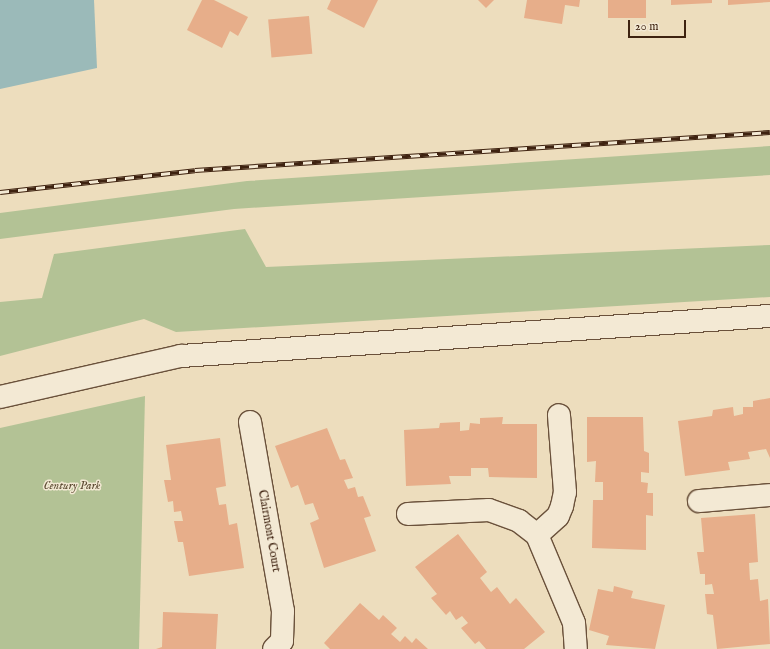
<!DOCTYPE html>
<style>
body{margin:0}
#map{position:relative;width:770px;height:649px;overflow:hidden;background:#edddbd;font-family:"IM FELL English",serif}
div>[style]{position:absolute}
.green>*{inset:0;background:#b3c295}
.water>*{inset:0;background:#9bbab9}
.building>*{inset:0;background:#e7ae8a;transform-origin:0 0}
.roads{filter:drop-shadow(1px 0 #6a513b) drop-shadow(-1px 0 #6a513b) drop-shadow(0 1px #6a513b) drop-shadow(0 -1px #6a513b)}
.minor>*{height:22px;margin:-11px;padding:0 11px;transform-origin:11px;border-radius:11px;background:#f3e9d4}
.rail>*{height:4.5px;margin-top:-2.25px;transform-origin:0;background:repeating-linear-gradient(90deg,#f3e9d4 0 9px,#3e2210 0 18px);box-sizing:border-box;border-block:1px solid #3e2210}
span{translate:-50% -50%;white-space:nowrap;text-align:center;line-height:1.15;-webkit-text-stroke:3px #f3e9d4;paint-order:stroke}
.park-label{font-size:12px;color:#5b4a31;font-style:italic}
.street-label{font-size:12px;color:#3e2210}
.scale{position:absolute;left:628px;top:20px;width:58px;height:18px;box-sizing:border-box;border:2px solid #3e2210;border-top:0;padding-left:5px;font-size:12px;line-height:14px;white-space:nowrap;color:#3e2210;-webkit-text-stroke:3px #f3e9d4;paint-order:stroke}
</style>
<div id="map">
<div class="green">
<i style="clip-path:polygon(770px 146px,770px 175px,234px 209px,0 239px,0 213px,247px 181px)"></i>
<i style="clip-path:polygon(245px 229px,266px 267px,770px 245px,770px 297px,176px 332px,144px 319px,0 356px,0 302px,42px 298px,54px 254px)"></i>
<i style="clip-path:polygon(145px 396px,139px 649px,0 649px,0 428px)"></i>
</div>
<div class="water">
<i style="clip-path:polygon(0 0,94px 0,97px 68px,0 89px)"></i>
</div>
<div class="building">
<i style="clip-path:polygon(202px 0,214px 0,248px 17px,238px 36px,230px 31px,222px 48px,187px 30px)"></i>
<i style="clip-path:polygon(331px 0,378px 0,364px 28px,327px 9px)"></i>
<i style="clip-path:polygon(478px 0,494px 0,486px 8px)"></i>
<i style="clip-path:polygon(527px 0,580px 0,579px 7px,565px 5px,562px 24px,524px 18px)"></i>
<i style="left:608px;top:0;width:38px;height:18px"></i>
<i style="clip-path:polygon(671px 0,712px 0,712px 3px,671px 5px)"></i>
<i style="clip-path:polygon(728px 0,770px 0,770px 2px,728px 5px)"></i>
<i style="left:309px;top:16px;width:38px;height:41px;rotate:85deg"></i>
<i style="clip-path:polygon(770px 398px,770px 458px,766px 449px,748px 452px,750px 459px,728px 462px,730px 470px,685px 476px,678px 421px,712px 416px,713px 410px,733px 407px,734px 416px,743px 414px,743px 407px,753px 407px,753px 401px)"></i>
<i style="clip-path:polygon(503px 417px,502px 424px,537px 424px,537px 478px,489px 477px,488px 468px,471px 468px,471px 476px,449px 476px,451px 484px,406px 486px,404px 430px,439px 428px,440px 423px,460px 422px,460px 431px,469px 430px,470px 423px,480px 424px,480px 418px)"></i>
<i style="clip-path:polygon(587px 417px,643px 417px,644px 451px,649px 453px,649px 473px,641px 472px,641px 482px,648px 483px,647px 493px,653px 493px,653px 516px,646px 515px,646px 550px,592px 548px,593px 500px,603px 500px,603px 482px,595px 482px,596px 461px,587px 462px)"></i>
<i style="clip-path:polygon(327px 428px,340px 460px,345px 459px,353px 478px,344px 480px,348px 489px,355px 487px,358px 497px,363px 496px,371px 516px,364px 518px,376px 551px,324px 568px,310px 523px,319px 519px,313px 503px,305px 505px,298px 485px,291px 488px,275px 446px)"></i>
<i style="clip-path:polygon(220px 438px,226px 486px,216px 488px,219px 505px,226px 504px,229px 525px,237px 523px,244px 568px,189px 576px,183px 542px,178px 542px,174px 521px,183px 521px,181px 511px,174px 512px,173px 501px,168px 502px,164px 480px,171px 480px,166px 445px)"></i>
<i style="clip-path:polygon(755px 514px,758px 562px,749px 563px,750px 580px,758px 579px,760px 601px,768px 599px,770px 644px,717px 649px,713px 615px,707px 614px,705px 594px,714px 594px,712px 584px,705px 585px,705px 574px,700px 574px,697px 552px,704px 552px,701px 518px)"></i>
<i style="clip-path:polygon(458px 534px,487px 572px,480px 578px,491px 592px,497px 587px,510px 604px,516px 598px,545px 632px,524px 649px,486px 649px,479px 641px,475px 644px,461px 628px,468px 623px,462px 616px,456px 620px,450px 611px,446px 615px,431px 598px,437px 594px,415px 567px)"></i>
<i style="clip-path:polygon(614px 586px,633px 591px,631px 598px,665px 605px,655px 649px,606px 645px,609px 636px,589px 630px,598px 589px,613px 592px)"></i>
<i style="clip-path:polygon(360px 603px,379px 620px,383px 615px,397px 628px,391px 634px,400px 642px,405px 636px,412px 643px,416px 638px,428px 649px,330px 649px,324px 643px)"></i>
<i style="clip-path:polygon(163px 612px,218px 614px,216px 649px,156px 649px,162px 647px)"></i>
</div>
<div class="roads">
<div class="minor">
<i style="left:0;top:397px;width:186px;rotate:-12.8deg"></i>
<i style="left:181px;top:356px;width:590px;rotate:-3.89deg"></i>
<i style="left:250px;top:422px;width:192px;rotate:80.1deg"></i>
<i style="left:283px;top:611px;width:30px;rotate:92deg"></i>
<i style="left:282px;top:641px;width:11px;rotate:135deg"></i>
<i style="left:699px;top:501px;width:71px;rotate:-4.8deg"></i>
<i style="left:408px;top:514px;width:81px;rotate:-2.8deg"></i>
<i style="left:489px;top:510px;width:32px;rotate:20deg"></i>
<i style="left:519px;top:521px;width:23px;rotate:38deg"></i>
<i style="left:537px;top:535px;width:28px;rotate:-42deg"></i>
<i style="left:558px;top:516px;width:11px;rotate:-68deg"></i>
<i style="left:562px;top:506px;width:14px;rotate:-78deg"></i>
<i style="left:565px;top:492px;width:77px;rotate:-94.5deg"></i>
<i style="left:537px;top:535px;width:95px;rotate:67.2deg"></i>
<i style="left:574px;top:623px;width:26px;rotate:86deg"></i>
</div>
</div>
<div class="rail">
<i style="left:0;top:192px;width:196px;rotate:-6.4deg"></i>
<i style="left:195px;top:170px;width:576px;rotate:-3.78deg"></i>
</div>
<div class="park-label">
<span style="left:72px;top:486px">Century Park</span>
</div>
<div class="street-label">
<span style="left:269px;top:531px;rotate:80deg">Clairmont Court</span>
</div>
<div class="scale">20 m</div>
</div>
